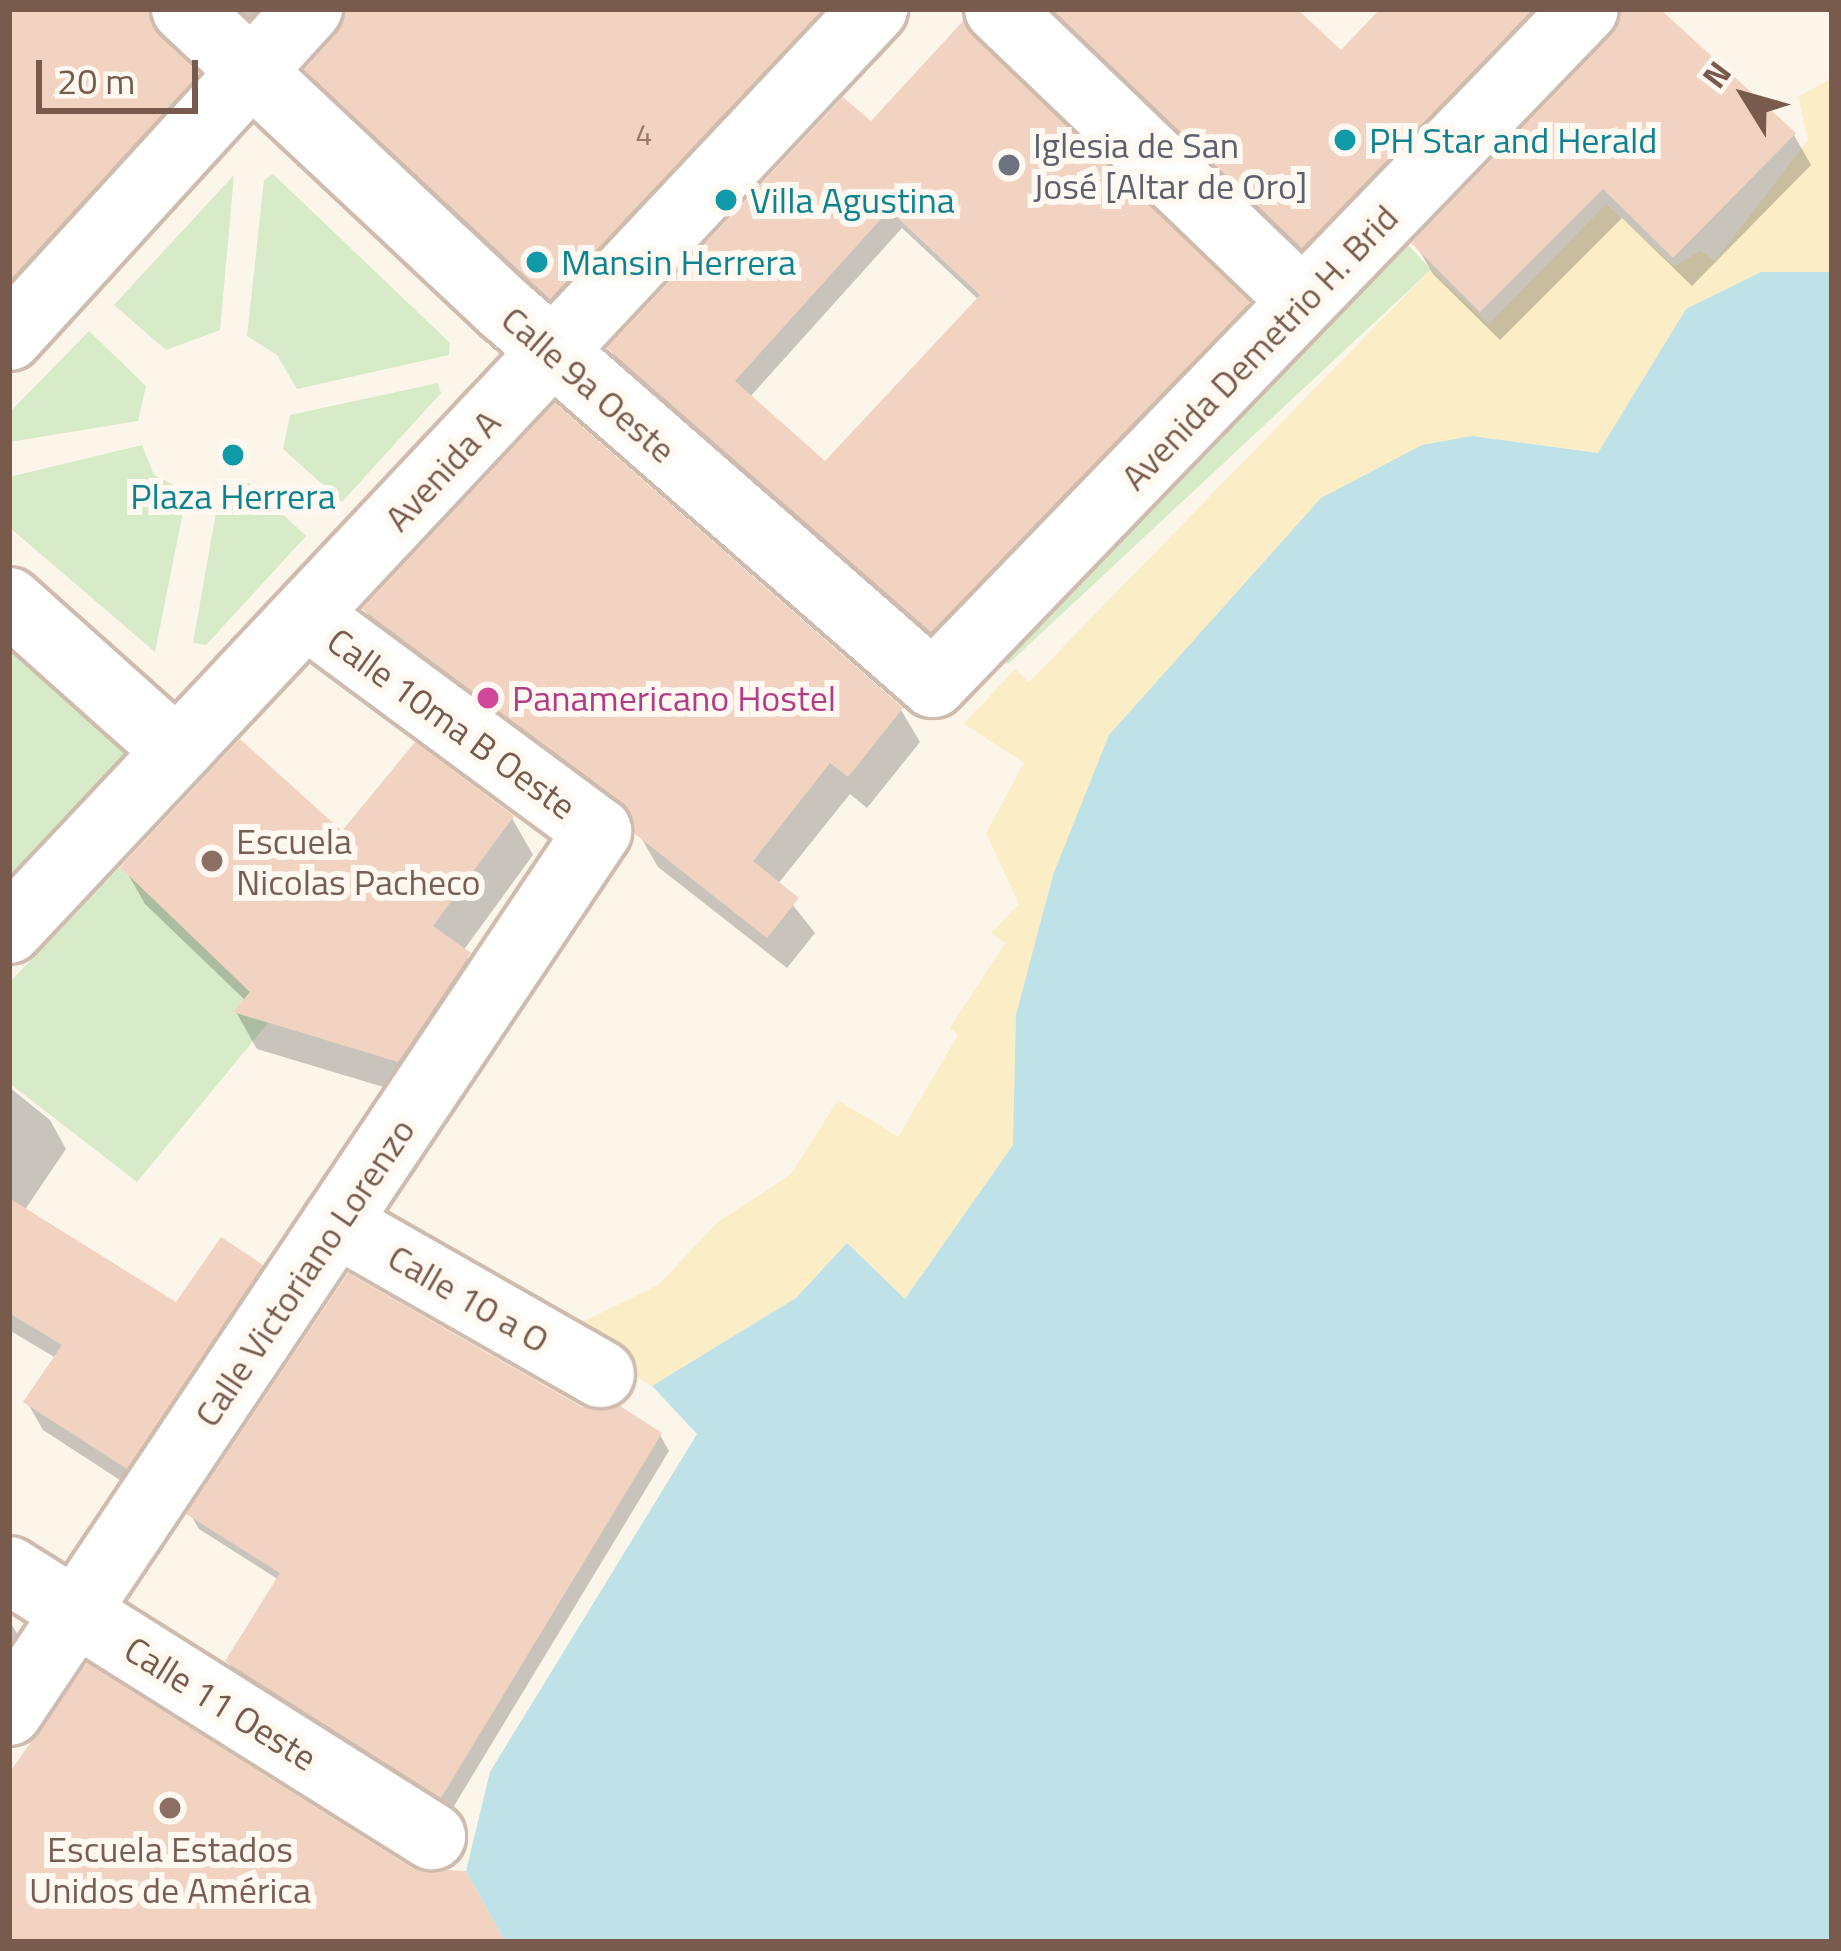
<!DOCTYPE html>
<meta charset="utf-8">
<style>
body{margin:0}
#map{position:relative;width:1841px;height:1951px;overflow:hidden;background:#fcf5ea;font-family:"Titillium Web",sans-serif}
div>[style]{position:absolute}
.green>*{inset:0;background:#d7ebc8;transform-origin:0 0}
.sand>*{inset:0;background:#fbedc6}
.water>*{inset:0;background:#bee2e7}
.shadow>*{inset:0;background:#0003}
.building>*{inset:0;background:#f2d3c2}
.roads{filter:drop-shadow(3px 0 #cfbcaf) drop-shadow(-3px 0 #cfbcaf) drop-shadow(0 3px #cfbcaf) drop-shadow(0 -3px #cfbcaf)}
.minor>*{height:66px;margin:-33px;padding:0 33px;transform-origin:33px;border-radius:33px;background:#fff}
.dots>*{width:33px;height:33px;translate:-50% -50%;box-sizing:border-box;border:6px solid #fff9f1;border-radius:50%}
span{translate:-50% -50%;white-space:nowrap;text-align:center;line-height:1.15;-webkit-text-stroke:12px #fff9f1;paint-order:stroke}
.number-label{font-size:30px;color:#96796a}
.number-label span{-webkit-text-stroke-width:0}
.culture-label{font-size:36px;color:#0d838f}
.left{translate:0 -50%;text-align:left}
.worship-label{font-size:36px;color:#5b616d}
.street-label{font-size:36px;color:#785b4d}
.hotel-label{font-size:36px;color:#b23c85}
.education-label{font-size:36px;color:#785e54}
.frame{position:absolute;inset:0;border:12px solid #785b4d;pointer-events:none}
.north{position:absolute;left:1685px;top:36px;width:120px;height:120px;-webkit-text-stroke:9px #fff9f1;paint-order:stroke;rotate:307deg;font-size:33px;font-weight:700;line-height:48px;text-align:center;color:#785b4d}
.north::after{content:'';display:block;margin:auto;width:42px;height:54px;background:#785b4d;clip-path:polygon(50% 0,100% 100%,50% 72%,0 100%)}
.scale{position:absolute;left:36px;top:60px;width:162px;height:54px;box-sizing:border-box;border:6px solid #785b4d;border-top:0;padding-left:15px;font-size:36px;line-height:42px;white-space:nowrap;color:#785b4d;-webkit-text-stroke:9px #fff9f1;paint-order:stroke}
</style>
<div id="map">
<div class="green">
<i style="clip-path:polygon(273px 174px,450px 343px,449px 355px,297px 389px,277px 355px,247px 336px,264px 180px)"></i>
<i style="clip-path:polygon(234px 175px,220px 330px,166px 350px,114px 305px)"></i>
<i style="left:1397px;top:233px;width:50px;height:579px;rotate:47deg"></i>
<i style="clip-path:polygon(89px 331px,146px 386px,138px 421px,9px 442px,9px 413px)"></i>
<i style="clip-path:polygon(438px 383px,441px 393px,342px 502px,283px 449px,290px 415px)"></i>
<i style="clip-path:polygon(142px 445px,154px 475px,187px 492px,155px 652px,9px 527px,9px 477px)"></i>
<i style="clip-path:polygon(247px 481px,306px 536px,206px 645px,193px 643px,219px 495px)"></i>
<i style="clip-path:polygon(9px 627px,118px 727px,128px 754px,113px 781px,9px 892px)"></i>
<i style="clip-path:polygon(120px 867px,250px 992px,233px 1012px,268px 1023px,137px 1182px,9px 1083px,9px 983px)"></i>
</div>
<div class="sand">
<i style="clip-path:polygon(1832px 78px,1832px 272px,1761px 272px,1686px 309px,1599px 453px,1472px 436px,1053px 875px,1017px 1015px,1013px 1145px,905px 1299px,847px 1243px,796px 1298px,652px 1386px,560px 1333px,658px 1285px,718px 1222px,791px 1174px,838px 1100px,898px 1137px,958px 1035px,950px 1028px,1005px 943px,991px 933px,1019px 904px,986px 833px,1024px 763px,964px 724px,1015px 669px,1029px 682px,1431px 269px,1489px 324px,1606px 204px,1674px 266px,1701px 251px,1715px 261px,1808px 140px,1798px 97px)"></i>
</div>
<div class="water">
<i style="clip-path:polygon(1761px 272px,1832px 272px,1832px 1942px,505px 1942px,466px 1871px,490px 1772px,697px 1434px,652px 1386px,796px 1298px,847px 1243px,905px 1299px,1013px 1145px,1016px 1015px,1053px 875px,1109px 735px,1321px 498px,1422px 445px,1472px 436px,1598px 453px,1686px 309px)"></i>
</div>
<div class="shadow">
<i style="clip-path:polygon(9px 9px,184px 9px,173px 15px,167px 43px,214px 106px,9px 331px)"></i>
<i style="clip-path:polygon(221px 9px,309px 9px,269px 47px)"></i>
<i style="clip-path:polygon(346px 9px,810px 9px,834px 45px,569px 328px,326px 101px,308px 70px,349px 19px)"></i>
<i style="clip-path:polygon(1038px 9px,1292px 9px,1341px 54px,1384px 9px,1587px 9px,1321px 277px)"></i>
<i style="clip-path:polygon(1617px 9px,1655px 9px,1794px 135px,1811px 165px,1692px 286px,1622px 218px,1500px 340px,1433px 274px,1415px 243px,1615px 36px)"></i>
<i style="clip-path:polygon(evenodd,871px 126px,1247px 304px,1259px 324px,944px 651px,622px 369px,610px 349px,871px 126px,902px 228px,979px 300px,825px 465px,749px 398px,902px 228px)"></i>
<i style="clip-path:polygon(365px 610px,901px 710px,920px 742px,867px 808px,850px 794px,777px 885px,815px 933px,787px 968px,658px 867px,636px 829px,384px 642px)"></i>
<i style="clip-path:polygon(512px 818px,533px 855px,463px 951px,490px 992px,420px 1098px,257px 1049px,236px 1012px,246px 1001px,145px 904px,124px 867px)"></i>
<i style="clip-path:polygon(9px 1087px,50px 1120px,66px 1149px,24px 1211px,177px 1306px,261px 1267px,277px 1295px,143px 1495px,43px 1430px,27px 1402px,56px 1358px,9px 1330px)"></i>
<i style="clip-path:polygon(582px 1410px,660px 1435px,669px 1451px,451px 1811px,237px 1677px,228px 1661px,279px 1580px,199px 1529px,190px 1514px)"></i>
<i style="clip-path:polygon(9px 1620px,19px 1637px,9px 1654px)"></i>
</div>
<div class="building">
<i style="clip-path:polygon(9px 9px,149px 9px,159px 35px,199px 74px,9px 281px)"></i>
<i style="clip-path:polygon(345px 9px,823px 9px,550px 299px,304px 70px,337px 33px)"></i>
<i style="clip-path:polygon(1052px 9px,1297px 9px,1341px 50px,1380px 9px,1533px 9px,1302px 248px)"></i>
<i style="clip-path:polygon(1621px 9px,1660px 9px,1796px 133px,1673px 258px,1603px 189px,1480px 312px,1411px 243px,1612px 35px)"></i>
<i style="clip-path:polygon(evenodd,963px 21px,1250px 302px,931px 632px,607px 348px,843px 97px,871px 121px,963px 21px,889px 210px,980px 295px,825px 461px,735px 381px,889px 210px)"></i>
<i style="clip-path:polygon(555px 403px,903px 708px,848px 777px,830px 763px,753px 861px,799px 898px,767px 938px,635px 834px,620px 801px,362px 609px)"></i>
<i style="clip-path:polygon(240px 739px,342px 831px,415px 742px,514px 816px,433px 926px,471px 953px,398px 1062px,233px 1012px,250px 992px,120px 867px)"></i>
<i style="clip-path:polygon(9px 1198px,176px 1302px,221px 1237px,263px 1265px,127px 1469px,23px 1402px,62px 1345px,9px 1313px)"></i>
<i style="clip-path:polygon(348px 1273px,582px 1407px,620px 1406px,662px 1433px,441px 1798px,225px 1661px,280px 1573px,186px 1514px)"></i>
<i style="clip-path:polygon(87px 1663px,412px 1868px,466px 1871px,505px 1942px,9px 1942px,9px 1773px)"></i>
</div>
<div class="roads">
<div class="minor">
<i style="left:185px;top:9px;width:441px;rotate:43.2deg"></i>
<i style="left:507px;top:311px;width:566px;rotate:41.2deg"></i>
<i style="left:933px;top:684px;width:938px;rotate:-45.99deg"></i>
<i style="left:998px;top:9px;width:422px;rotate:43.8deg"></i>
<i style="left:9px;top:337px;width:445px;rotate:-47.6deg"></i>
<i style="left:9px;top:601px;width:225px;rotate:41.8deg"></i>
<i style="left:9px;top:930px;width:1264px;rotate:-46.8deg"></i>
<i style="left:336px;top:1223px;width:305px;rotate:29.7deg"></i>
<i style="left:9px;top:1570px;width:500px;rotate:32.2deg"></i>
<i style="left:9px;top:1712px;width:1060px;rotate:-56.23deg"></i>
<i style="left:598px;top:831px;width:363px;rotate:-143.5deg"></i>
</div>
</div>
<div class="dots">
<i style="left:1345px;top:140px;background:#0f9aa8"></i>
<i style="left:1009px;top:165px;background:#6b7280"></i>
<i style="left:726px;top:200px;background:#0f9aa8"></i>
<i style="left:537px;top:262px;background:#0f9aa8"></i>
<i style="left:233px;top:455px;background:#0f9aa8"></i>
<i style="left:488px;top:698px;background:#d1479c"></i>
<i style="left:212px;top:861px;background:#8d6e63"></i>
<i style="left:170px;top:1808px;background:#8d6e63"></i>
</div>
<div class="number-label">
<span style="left:644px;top:134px">4</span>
</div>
<div class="culture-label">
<span class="left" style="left:1369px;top:140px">PH Star and Herald</span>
<span class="left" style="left:750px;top:200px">Villa Agustina</span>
<span class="left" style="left:561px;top:262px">Mansin Herrera</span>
<span style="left:233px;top:496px">Plaza Herrera</span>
</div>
<div class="worship-label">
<span class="left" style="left:1033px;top:165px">Iglesia de San<br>José [Altar de Oro]</span>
</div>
<div class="street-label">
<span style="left:1259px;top:347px;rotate:-46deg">Avenida Demetrio H. Brid</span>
<span style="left:589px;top:384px;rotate:41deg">Calle 9a Oeste</span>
<span style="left:442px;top:470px;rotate:-47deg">Avenida A</span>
<span style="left:452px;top:723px;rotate:36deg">Calle 10ma B Oeste</span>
<span style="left:304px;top:1272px;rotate:-56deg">Calle Victoriano Lorenzo</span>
<span style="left:469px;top:1298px;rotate:30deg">Calle 10 a O</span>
<span style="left:221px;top:1703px;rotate:32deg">Calle 11 Oeste</span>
</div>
<div class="hotel-label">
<span class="left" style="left:512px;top:698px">Panamericano Hostel</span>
</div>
<div class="education-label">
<span class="left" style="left:236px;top:861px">Escuela<br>Nicolas Pacheco</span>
<span style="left:170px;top:1869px">Escuela Estados<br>Unidos de América</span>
</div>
<div class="frame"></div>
<div class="north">N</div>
<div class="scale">20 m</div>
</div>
